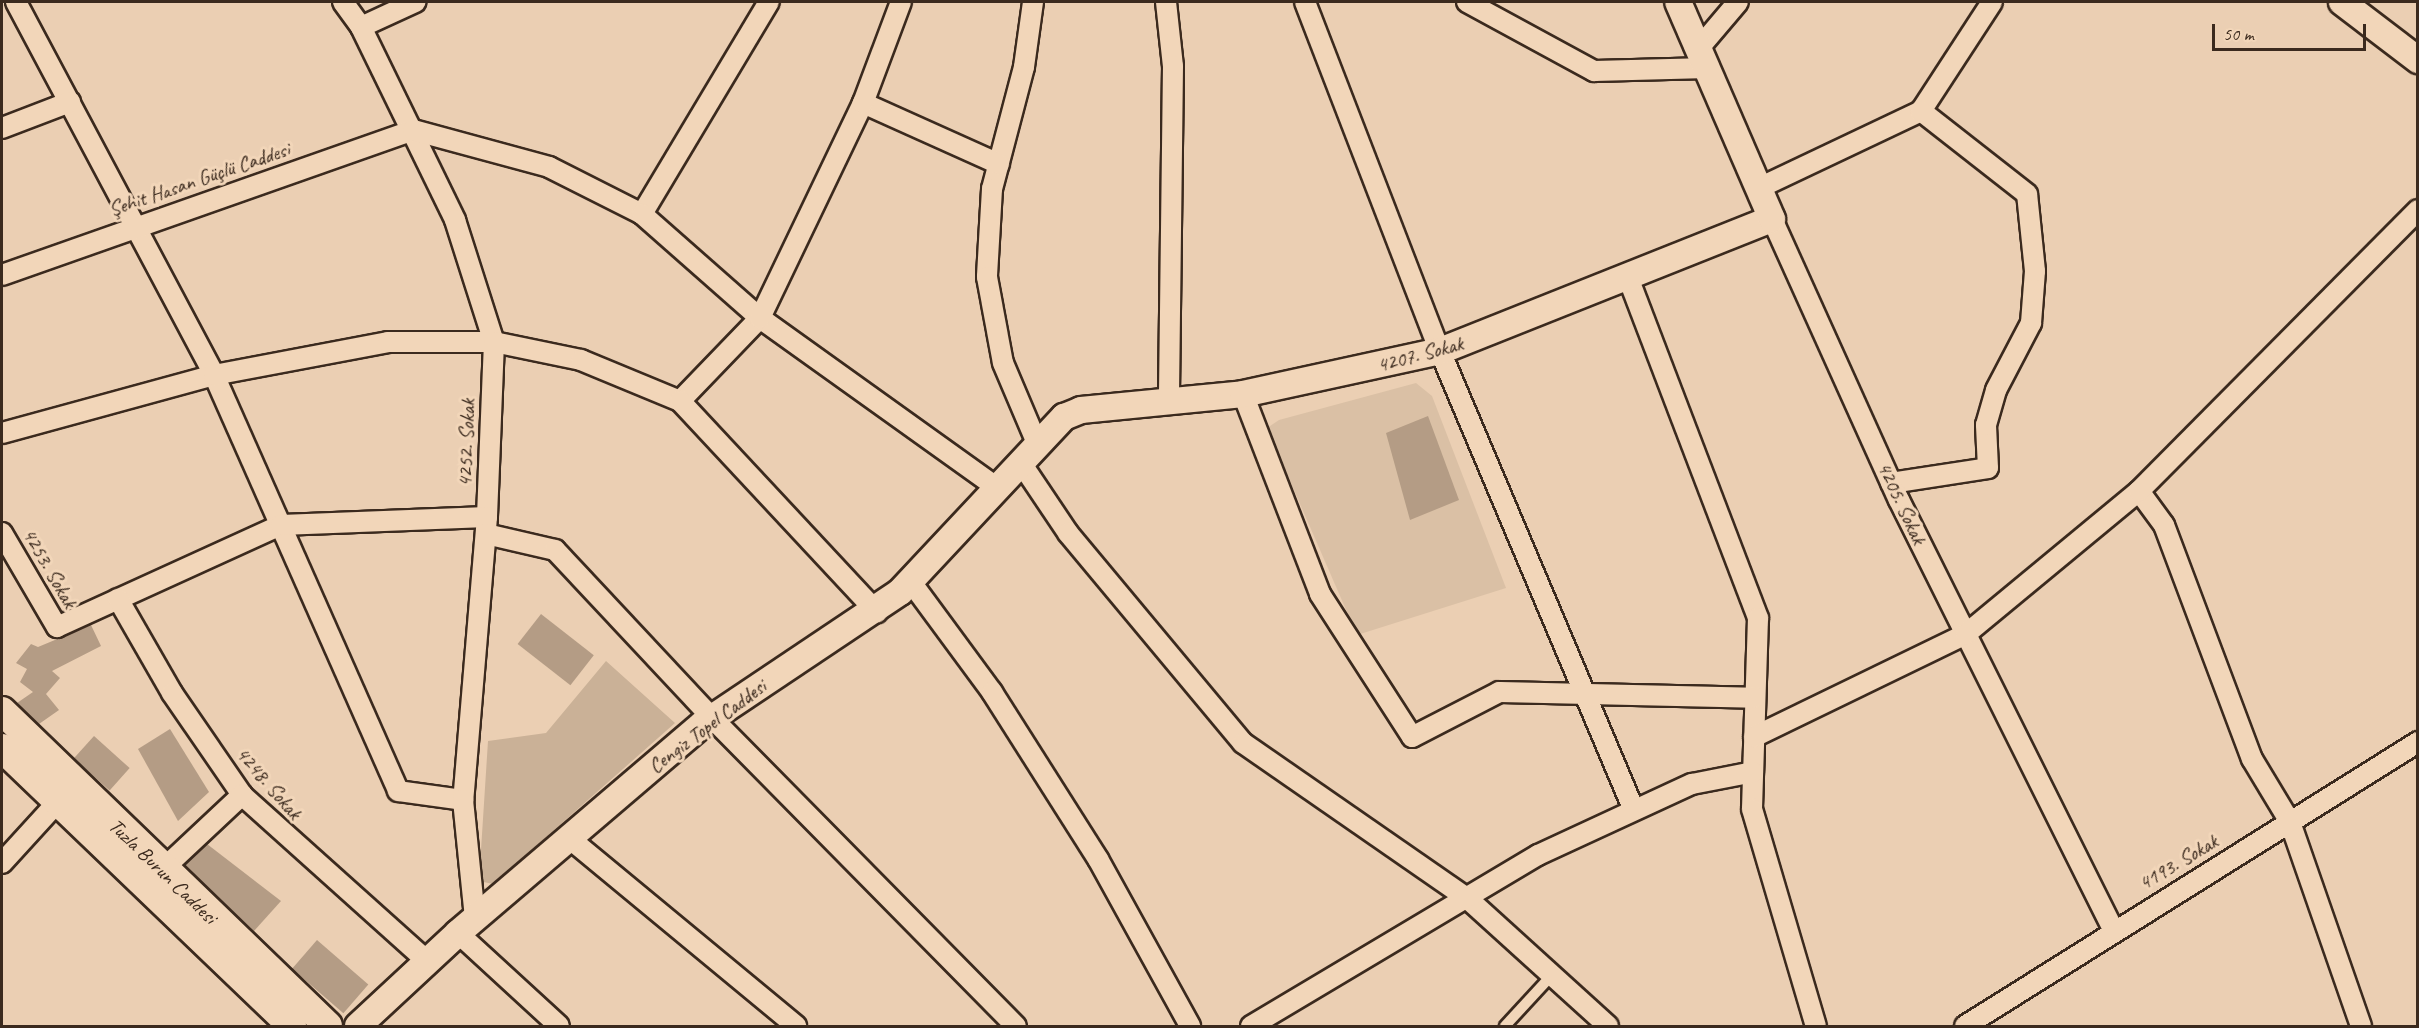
<!DOCTYPE html>
<meta charset="utf-8">
<style>
body{margin:0}
#map{position:relative;width:2419px;height:1028px;overflow:hidden;background:#ebcfb3;font-family:Caveat,sans-serif}
div>[style]{position:absolute}
.built>*{inset:0;background:#dac0a5}
.green>*{inset:0;background:#cab197}
.building>*{inset:0;background:#b49c85;transform-origin:0 0}
.roads{filter:drop-shadow(2px 0 #3b2a1e) drop-shadow(-2px 0 #3b2a1e) drop-shadow(0 2px #3b2a1e) drop-shadow(0 -2px #3b2a1e)}
.service>*{height:10px;margin:-5px;padding:0 5px;transform-origin:5px;border-radius:5px;background:#f2d6b9}
.minor>*{height:20px;margin:-10px;padding:0 10px;transform-origin:10px;border-radius:10px;background:#f2d6b9}
.tertiary>*{height:26px;margin:-13px;padding:0 13px;transform-origin:13px;border-radius:13px;background:#f2d6b9}
.secondary>*{height:28px;margin:-14px;padding:0 14px;transform-origin:14px;border-radius:14px;background:#f2d6b9}
span{translate:-50% -50%;white-space:nowrap;text-align:center;line-height:1.15;-webkit-text-stroke:6px #f2d6b9;paint-order:stroke}
.street-label{font-size:21px;color:#3b2a1e}
.frame{position:absolute;inset:0;border:3px solid #3b2a1e;pointer-events:none}
.scale{position:absolute;left:2212px;top:24px;width:154px;height:27px;box-sizing:border-box;border:3px solid #3b2a1e;border-top:0;padding-left:8px;font-size:18px;line-height:21px;white-space:nowrap;color:#3b2a1e;-webkit-text-stroke:4px #f2d6b9;paint-order:stroke}
</style>
<div id="map">
<div class="built">
<i style="clip-path:polygon(1416px 383px,1432px 396px,1506px 588px,1357px 635px,1267px 428px,1279px 420px)"></i>
</div>
<div class="green">
<i style="clip-path:polygon(606px 661px,675px 723px,493px 884px,479px 881px,488px 741px,546px 733px)"></i>
</div>
<div class="building">
<i style="clip-path:polygon(1428px 416px,1459px 500px,1410px 520px,1386px 433px)"></i>
<i style="left:541px;top:614px;width:67px;height:38px;rotate:38deg"></i>
<i style="clip-path:polygon(91px 625px,101px 646px,52px 671px,60px 678px,46px 694px,59px 710px,39px 724px,17px 703px,33px 692px,20px 682px,27px 669px,16px 663px,31px 644px,38px 647px)"></i>
<i style="clip-path:polygon(170px 729px,209px 792px,178px 821px,138px 749px)"></i>
<i style="left:94px;top:736px;width:48px;height:30px;rotate:42deg"></i>
<i style="clip-path:polygon(207px 844px,281px 901px,254px 931px,185px 865px)"></i>
<i style="left:317px;top:940px;width:68px;height:38px;rotate:41deg"></i>
</div>
<div class="roads">
<div class="service">
<i style="left:1505px;top:1026px;width:68px;rotate:-47.4deg"></i>
</div>
<div class="minor">
<i style="left:16px;top:2px;width:422px;rotate:62deg"></i>
<i style="left:214px;top:375px;width:455px;rotate:66.1deg"></i>
<i style="left:398px;top:791px;width:66px;rotate:7.9deg"></i>
<i style="left:343px;top:2px;width:31px;rotate:54deg"></i>
<i style="left:361px;top:27px;width:215px;rotate:64deg"></i>
<i style="left:455px;top:220px;width:128px;rotate:72.3deg"></i>
<i style="left:494px;top:342px;width:175px;rotate:92.3deg"></i>
<i style="left:487px;top:517px;width:284px;rotate:94.8deg"></i>
<i style="left:463px;top:800px;width:120px;rotate:84.2deg"></i>
<i style="left:1033px;top:2px;width:66px;rotate:97.9deg"></i>
<i style="left:1024px;top:67px;width:126px;rotate:104.7deg"></i>
<i style="left:992px;top:189px;width:88px;rotate:93.3deg"></i>
<i style="left:987px;top:277px;width:87px;rotate:79.5deg"></i>
<i style="left:1003px;top:363px;width:87px;rotate:67deg"></i>
<i style="left:1166px;top:2px;width:64px;rotate:83.8deg"></i>
<i style="left:1173px;top:66px;width:335px;rotate:90.7deg"></i>
<i style="left:1305px;top:2px;width:374px;rotate:68.9deg"></i>
<i style="left:1440px;top:351px;width:498px;rotate:67.1deg"></i>
<i style="left:1467px;top:2px;width:145px;rotate:28.5deg"></i>
<i style="left:1594px;top:71px;width:114px;rotate:-1.5deg"></i>
<i style="left:361px;top:27px;width:60px;rotate:-24.8deg"></i>
<i style="left:1699px;top:48px;width:60px;rotate:-49.7deg"></i>
<i style="left:863px;top:103px;width:149px;rotate:24.2deg"></i>
<i style="left:2px;top:128px;width:73px;rotate:-20.9deg"></i>
<i style="left:1759px;top:188px;width:179px;rotate:-25.4deg"></i>
<i style="left:1921px;top:111px;width:130px;rotate:-56.9deg"></i>
<i style="left:642px;top:214px;width:247px;rotate:-59.1deg"></i>
<i style="left:1772px;top:219px;width:308px;rotate:65.7deg"></i>
<i style="left:1899px;top:500px;width:480px;rotate:63.5deg"></i>
<i style="left:2px;top:275px;width:436px;rotate:-19.4deg"></i>
<i style="left:413px;top:130px;width:141px;rotate:15.2deg"></i>
<i style="left:549px;top:167px;width:104px;rotate:26.8deg"></i>
<i style="left:642px;top:214px;width:157px;rotate:41.4deg"></i>
<i style="left:760px;top:318px;width:294px;rotate:35.6deg"></i>
<i style="left:1629px;top:280px;width:362px;rotate:69.1deg"></i>
<i style="left:1758px;top:618px;width:191px;rotate:91.8deg"></i>
<i style="left:1752px;top:809px;width:226px;rotate:73.6deg"></i>
<i style="left:1243px;top:394px;width:214px;rotate:68.9deg"></i>
<i style="left:1320px;top:594px;width:170px;rotate:57.2deg"></i>
<i style="left:1412px;top:737px;width:98px;rotate:-27.3deg"></i>
<i style="left:1499px;top:692px;width:256px;rotate:1.3deg"></i>
<i style="left:680px;top:401px;width:115px;rotate:-46.1deg"></i>
<i style="left:760px;top:318px;width:238px;rotate:-64.4deg"></i>
<i style="left:863px;top:103px;width:108px;rotate:-69.4deg"></i>
<i style="left:2px;top:433px;width:220px;rotate:-15.3deg"></i>
<i style="left:214px;top:375px;width:177px;rotate:-10.7deg"></i>
<i style="left:388px;top:342px;width:106px"></i>
<i style="left:494px;top:342px;width:89px;rotate:11.7deg"></i>
<i style="left:581px;top:360px;width:107px;rotate:22.5deg"></i>
<i style="left:680px;top:401px;width:289px;rotate:47deg"></i>
<i style="left:1021px;top:463px;width:84px;rotate:56.1deg"></i>
<i style="left:1068px;top:533px;width:273px;rotate:50.2deg"></i>
<i style="left:1243px;top:743px;width:274px;rotate:34.7deg"></i>
<i style="left:1468px;top:899px;width:189px;rotate:42.2deg"></i>
<i style="left:1891px;top:483px;width:98px;rotate:-8.8deg"></i>
<i style="left:1988px;top:468px;width:43px;rotate:-92.7deg"></i>
<i style="left:1986px;top:425px;width:36px;rotate:-74deg"></i>
<i style="left:1996px;top:390px;width:76px;rotate:-62.4deg"></i>
<i style="left:2031px;top:323px;width:52px;rotate:-85.6deg"></i>
<i style="left:2035px;top:271px;width:77px;rotate:-95.9deg"></i>
<i style="left:2027px;top:194px;width:135px;rotate:-141.9deg"></i>
<i style="left:2139px;top:491px;width:42px;rotate:53.7deg"></i>
<i style="left:2164px;top:525px;width:250px;rotate:69.4deg"></i>
<i style="left:2252px;top:759px;width:74px;rotate:58.9deg"></i>
<i style="left:2290px;top:822px;width:216px;rotate:70.8deg"></i>
<i style="left:2px;top:533px;width:109px;rotate:59.7deg"></i>
<i style="left:57px;top:627px;width:246px;rotate:-24.5deg"></i>
<i style="left:281px;top:525px;width:206px;rotate:-2.2deg"></i>
<i style="left:486px;top:534px;width:71px;rotate:13.1deg"></i>
<i style="left:555px;top:550px;width:230px;rotate:46.9deg"></i>
<i style="left:712px;top:718px;width:433px;rotate:45.4deg"></i>
<i style="left:911px;top:582px;width:137px;rotate:53.6deg"></i>
<i style="left:992px;top:692px;width:198px;rotate:57.6deg"></i>
<i style="left:1098px;top:859px;width:191px;rotate:61.1deg"></i>
<i style="left:118px;top:599px;width:108px;rotate:60.1deg"></i>
<i style="left:172px;top:693px;width:124px;rotate:55.5deg"></i>
<i style="left:242px;top:795px;width:249px;rotate:41.9deg"></i>
<i style="left:1754px;top:737px;width:236px;rotate:-25.9deg"></i>
<i style="left:1966px;top:634px;width:224px;rotate:-39.6deg"></i>
<i style="left:2139px;top:491px;width:396px;rotate:-45.2deg"></i>
<i style="left:569px;top:838px;width:295px;rotate:39.6deg"></i>
<i style="left:2px;top:863px;width:95px;rotate:-47.6deg"></i>
<i style="left:162px;top:870px;width:110px;rotate:-43.2deg"></i>
<i style="left:458px;top:933px;width:137px;rotate:42.6deg"></i>
<i style="left:1251px;top:1026px;width:334px;rotate:-30.8deg"></i>
<i style="left:1538px;top:855px;width:170px;rotate:-24.8deg"></i>
<i style="left:1692px;top:784px;width:62px;rotate:-11.1deg"></i>
<i style="left:1965px;top:1026px;width:535px;rotate:-32.08deg"></i>
</div>
<div class="tertiary">
<i style="left:2342px;top:2px;width:96px;rotate:37.3deg"></i>
<i style="left:358px;top:1026px;width:137px;rotate:-42.9deg"></i>
<i style="left:458px;top:933px;width:322px;rotate:-40.5deg"></i>
<i style="left:703px;top:724px;width:237px;rotate:-33.8deg"></i>
<i style="left:900px;top:592px;width:240px;rotate:-46.9deg"></i>
<i style="left:1064px;top:417px;width:18px;rotate:-22deg"></i>
<i style="left:1081px;top:410px;width:163px;rotate:-5.6deg"></i>
<i style="left:1243px;top:394px;width:202px;rotate:-12.3deg"></i>
<i style="left:1440px;top:351px;width:357px;rotate:-21.7deg"></i>
<i style="left:1772px;top:219px;width:236px;rotate:-113.4deg"></i>
</div>
<div class="secondary">
<i style="left:2px;top:711px;width:453px;rotate:44deg"></i>
<i style="left:2px;top:748px;width:402px;rotate:43.8deg"></i>
</div>
</div>
<div class="street-label">
<span style="left:199px;top:179px;rotate:-19deg">Şehit Hasan Güçlü Caddesi</span>
<span style="left:1420px;top:354px;rotate:-15deg">4207. Sokak</span>
<span style="left:466px;top:443px;rotate:-88deg">4252. Sokak</span>
<span style="left:1902px;top:503px;rotate:65deg">4205. Sokak</span>
<span style="left:50px;top:568px;rotate:60deg">4253. Sokak</span>
<span style="left:707px;top:726px;rotate:-37deg">Cengiz Topel Caddesi</span>
<span style="left:269px;top:783px;rotate:49deg">4248. Sokak</span>
<span style="left:2178px;top:862px;rotate:-31deg">4193. Sokak</span>
<span style="left:163px;top:871px;rotate:44deg">Tuzla Burun Caddesi</span>
</div>
<div class="frame"></div>
<div class="scale">50 m</div>
</div>
